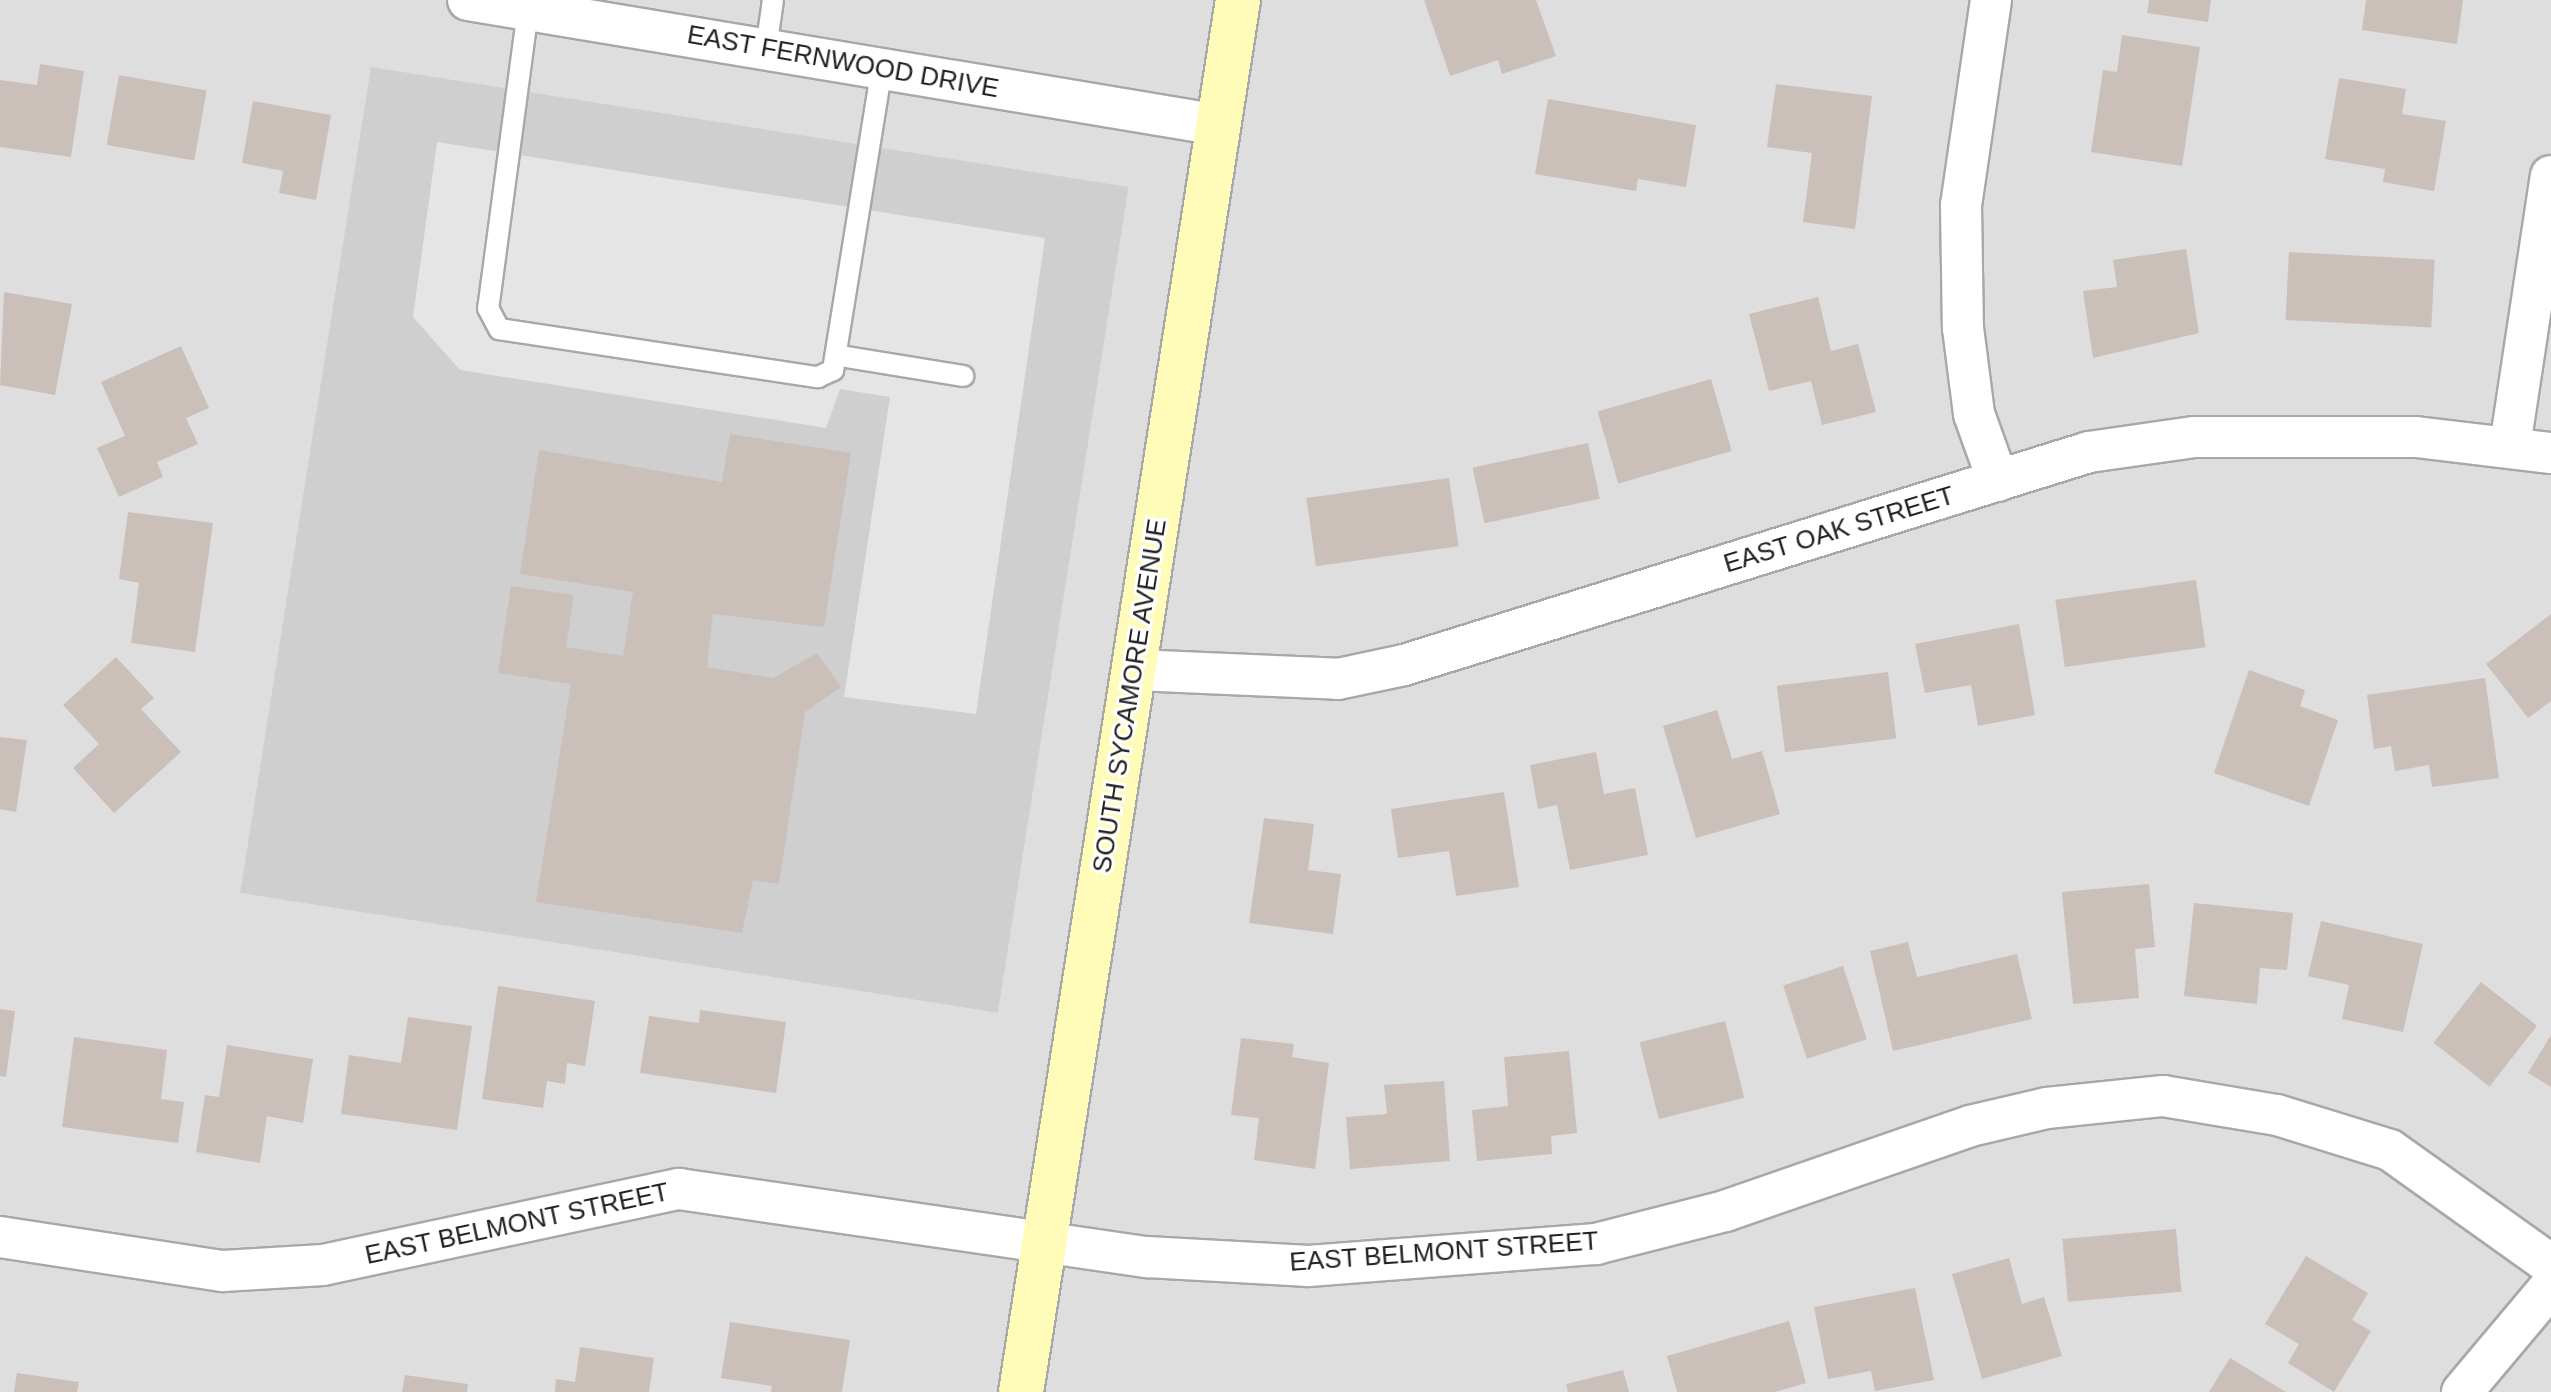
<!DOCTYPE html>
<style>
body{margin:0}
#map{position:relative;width:2551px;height:1392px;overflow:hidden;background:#f2eee7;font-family:Arial,sans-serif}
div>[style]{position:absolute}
.residential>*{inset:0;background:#dfdede;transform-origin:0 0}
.religious>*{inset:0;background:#cfcfcf;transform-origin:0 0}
.parking>*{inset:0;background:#e5e5e5}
.building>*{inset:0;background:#cbbfba;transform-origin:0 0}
.roads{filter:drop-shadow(2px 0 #a8a8a8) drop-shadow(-2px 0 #a8a8a8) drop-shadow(0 2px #a8a8a8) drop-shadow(0 -2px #a8a8a8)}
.service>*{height:20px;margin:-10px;padding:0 10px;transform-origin:10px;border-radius:10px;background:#fff}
.minor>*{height:40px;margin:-20px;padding:0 20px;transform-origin:20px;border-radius:20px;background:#fff}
.secondary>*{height:44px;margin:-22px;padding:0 22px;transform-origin:22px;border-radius:22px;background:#fffbb9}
span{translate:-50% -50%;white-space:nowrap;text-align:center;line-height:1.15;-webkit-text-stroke:6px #fff;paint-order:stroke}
.street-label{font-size:26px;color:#212121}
</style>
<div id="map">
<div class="residential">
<i style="left:0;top:0;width:2551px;height:1392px"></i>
</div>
<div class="religious">
<i style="left:371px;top:67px;width:767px;height:836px;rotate:9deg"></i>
</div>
<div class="parking">
<i style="clip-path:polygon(437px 142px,1045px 238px,976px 714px,844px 697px,890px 397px,840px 389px,826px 428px,460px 370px,413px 317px)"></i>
</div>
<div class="building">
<i style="clip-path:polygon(1424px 0,1536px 0,1556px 56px,1502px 74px,1498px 60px,1450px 76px)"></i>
<i style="clip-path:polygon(2149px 0,2211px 0,2208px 22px,2147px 13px)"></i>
<i style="clip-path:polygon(2366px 0,2463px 0,2457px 44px,2362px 30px)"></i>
<i style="clip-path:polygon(2122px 35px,2200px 47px,2182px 166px,2091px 152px,2103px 70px,2117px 72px)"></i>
<i style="clip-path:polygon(40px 64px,84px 71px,71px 157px,0 147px,0 80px,37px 85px)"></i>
<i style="left:119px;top:75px;width:89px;height:71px;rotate:10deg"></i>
<i style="clip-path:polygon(2339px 78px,2406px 89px,2402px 114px,2446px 121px,2434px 191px,2383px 182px,2385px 169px,2325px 159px)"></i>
<i style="clip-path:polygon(1776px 84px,1872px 96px,1855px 229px,1803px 222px,1812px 153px,1767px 147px)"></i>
<i style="clip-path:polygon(1548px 99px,1696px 125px,1686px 187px,1638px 179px,1636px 191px,1535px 174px)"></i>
<i style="clip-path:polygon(253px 101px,331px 115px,316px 200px,279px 193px,283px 171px,242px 163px)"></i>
<i style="clip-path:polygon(2186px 249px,2199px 333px,2093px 358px,2083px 291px,2117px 287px,2113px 260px)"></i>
<i style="left:2289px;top:252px;width:146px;height:68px;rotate:3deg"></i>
<i style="clip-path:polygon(4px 292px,72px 304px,55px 395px,0 385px)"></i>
<i style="clip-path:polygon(1818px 297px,1831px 351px,1858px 344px,1876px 412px,1822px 425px,1811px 381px,1769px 391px,1749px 314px)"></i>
<i style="clip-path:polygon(181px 346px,209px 408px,186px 418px,198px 444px,157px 462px,163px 477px,119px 497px,97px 448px,125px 436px,101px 382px)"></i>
<i style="left:1711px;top:379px;width:75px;height:118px;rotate:74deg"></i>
<i style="clip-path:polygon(730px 434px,851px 453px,824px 627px,713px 614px,707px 667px,773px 678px,817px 653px,841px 687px,805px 712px,779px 884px,753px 880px,742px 933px,536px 902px,571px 684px,498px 673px,511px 586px,574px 595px,566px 647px,623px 656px,633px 592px,520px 574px,539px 450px,722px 482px)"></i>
<i style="left:1588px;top:443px;width:57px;height:118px;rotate:78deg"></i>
<i style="left:1449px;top:478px;width:69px;height:144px;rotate:82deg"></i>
<i style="clip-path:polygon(128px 512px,213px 523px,195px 652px,131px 643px,139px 583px,119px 579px)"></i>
<i style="left:2196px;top:580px;width:68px;height:142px;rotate:82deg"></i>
<i style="clip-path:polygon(2551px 614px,2551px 701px,2528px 718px,2486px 664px)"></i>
<i style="clip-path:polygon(2019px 624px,2035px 715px,1978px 726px,1971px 685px,1925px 693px,1915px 644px)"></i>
<i style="clip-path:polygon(116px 657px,154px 698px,141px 709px,181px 752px,114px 813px,73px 768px,99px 744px,63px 705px)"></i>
<i style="clip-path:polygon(2249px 670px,2305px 690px,2300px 706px,2338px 720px,2309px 806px,2214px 773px)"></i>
<i style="left:1888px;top:672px;width:67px;height:112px;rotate:83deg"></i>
<i style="clip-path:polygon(2485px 678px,2499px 778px,2432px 787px,2429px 765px,2395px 771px,2391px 746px,2374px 749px,2367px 695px)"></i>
<i style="clip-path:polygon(1717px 710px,1732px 759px,1762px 751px,1780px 814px,1696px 838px,1663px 726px)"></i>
<i style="clip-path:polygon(0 737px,27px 740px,16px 812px,0 809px)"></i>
<i style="clip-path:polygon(1596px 752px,1604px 794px,1635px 788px,1648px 855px,1570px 870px,1557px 805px,1538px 809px,1530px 765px)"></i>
<i style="clip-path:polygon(1504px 792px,1519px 887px,1456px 896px,1449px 851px,1398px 858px,1391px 809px)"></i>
<i style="clip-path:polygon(1264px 818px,1314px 824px,1308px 870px,1341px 874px,1333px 934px,1249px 923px)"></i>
<i style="clip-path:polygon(2149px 884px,2155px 947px,2135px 949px,2139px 998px,2073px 1004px,2062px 892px)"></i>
<i style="clip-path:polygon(2194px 903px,2293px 913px,2287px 970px,2260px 968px,2257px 1004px,2184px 996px)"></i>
<i style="clip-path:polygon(2321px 921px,2423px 944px,2403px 1032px,2342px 1019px,2349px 985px,2308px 976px)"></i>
<i style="clip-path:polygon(1908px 942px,1917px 977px,2017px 954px,2032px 1019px,1893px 1051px,1870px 951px)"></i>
<i style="left:1843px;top:966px;width:77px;height:63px;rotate:72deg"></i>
<i style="left:2481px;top:982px;width:71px;height:77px;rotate:38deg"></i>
<i style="clip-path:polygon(498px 986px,595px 1001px,585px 1066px,567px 1063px,565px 1084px,547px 1081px,543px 1108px,482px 1099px)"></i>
<i style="clip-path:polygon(0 1009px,15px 1011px,6px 1077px,0 1076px)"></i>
<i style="clip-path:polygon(700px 1010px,786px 1022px,776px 1093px,640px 1073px,649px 1016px,699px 1023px)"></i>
<i style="clip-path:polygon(408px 1017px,472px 1026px,457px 1130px,341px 1114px,349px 1055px,401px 1063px)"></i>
<i style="left:1725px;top:1021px;width:79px;height:88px;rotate:76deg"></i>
<i style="clip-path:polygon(2551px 1035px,2551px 1087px,2528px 1073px)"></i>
<i style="clip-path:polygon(74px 1037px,167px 1050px,161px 1099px,184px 1102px,178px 1143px,62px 1127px)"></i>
<i style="clip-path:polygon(1241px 1038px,1294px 1044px,1292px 1057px,1329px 1063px,1315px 1169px,1254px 1160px,1259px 1118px,1231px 1115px)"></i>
<i style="clip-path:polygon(227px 1045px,313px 1059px,303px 1123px,267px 1116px,260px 1163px,196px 1152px,205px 1095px,219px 1097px)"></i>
<i style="clip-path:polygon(1569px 1051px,1577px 1133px,1551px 1136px,1552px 1154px,1477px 1161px,1472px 1110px,1508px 1106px,1504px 1057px)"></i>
<i style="clip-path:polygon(1444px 1081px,1450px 1161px,1350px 1169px,1346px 1117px,1387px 1114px,1384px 1085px)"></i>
<i style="left:2176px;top:1229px;width:63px;height:114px;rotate:85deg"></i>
<i style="clip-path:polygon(2306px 1256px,2368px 1293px,2352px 1320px,2371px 1331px,2334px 1392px,2288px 1363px,2299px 1344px,2265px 1324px)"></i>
<i style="clip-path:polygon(2009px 1258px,2022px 1304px,2044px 1297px,2062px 1356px,1982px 1379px,1952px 1274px)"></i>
<i style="clip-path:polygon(1915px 1288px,1934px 1380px,1875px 1391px,1871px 1371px,1828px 1379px,1814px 1307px)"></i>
<i style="clip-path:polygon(1789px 1321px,1806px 1383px,1775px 1392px,1677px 1392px,1667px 1356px)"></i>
<i style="clip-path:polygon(730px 1322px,850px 1340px,842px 1392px,771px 1392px,772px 1386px,721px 1378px)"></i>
<i style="clip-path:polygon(580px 1347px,654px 1358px,649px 1392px,555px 1392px,556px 1379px,575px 1382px)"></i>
<i style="clip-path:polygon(2230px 1358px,2286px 1392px,2209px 1392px)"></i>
<i style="clip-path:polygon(1623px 1370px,1629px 1392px,1568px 1392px,1566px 1384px)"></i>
<i style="clip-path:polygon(17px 1373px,79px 1382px,77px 1392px,14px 1392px)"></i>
<i style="clip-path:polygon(405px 1375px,468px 1384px,467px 1392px,402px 1392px)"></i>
</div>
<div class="roads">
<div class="service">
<i style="left:528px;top:10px;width:301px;rotate:97.6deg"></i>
<i style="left:488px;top:308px;width:24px;rotate:62deg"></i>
<i style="left:499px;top:329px;width:323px;rotate:8.6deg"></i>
<i style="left:818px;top:377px;width:17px;rotate:-25deg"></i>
<i style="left:833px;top:370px;width:305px;rotate:-80.8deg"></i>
<i style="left:766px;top:49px;width:49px;rotate:-81.9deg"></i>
<i style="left:840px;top:356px;width:125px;rotate:9.2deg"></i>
</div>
<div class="minor">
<i style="left:468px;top:0;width:761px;rotate:9.45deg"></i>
<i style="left:1991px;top:0;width:207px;rotate:98.3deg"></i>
<i style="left:1961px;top:205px;width:123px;rotate:89.1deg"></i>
<i style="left:1963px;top:328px;width:87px;rotate:82.7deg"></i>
<i style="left:1974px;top:414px;width:71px;rotate:70.3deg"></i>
<i style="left:2510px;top:446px;width:273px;rotate:-81.4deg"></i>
<i style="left:1135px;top:670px;width:203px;rotate:2.5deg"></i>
<i style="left:1338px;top:679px;width:67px;rotate:-12deg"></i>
<i style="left:1404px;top:665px;width:717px;rotate:-17.27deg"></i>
<i style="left:2089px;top:452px;width:107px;rotate:-8.1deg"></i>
<i style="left:2195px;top:437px;width:221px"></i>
<i style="left:2416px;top:437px;width:136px;rotate:6.8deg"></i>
<i style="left:0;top:1237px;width:226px;rotate:8.7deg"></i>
<i style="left:223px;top:1271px;width:100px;rotate:-3.4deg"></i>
<i style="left:323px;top:1265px;width:364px;rotate:-12.1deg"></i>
<i style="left:679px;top:1189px;width:473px;rotate:8.3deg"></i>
<i style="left:1147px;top:1257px;width:162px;rotate:3.2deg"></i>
<i style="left:1309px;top:1266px;width:288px;rotate:-4.4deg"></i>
<i style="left:1596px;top:1244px;width:133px;rotate:-14.3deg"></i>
<i style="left:1725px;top:1211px;width:259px;rotate:-19.1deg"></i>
<i style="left:1970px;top:1126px;width:79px;rotate:-13.2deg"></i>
<i style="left:2047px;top:1108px;width:117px;rotate:-5.9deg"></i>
<i style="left:2163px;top:1096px;width:116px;rotate:9.5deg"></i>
<i style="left:2277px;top:1115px;width:118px;rotate:17.2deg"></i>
<i style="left:2390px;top:1150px;width:198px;rotate:35.5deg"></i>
<i style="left:2462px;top:1392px;width:138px;rotate:-50deg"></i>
</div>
<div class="secondary">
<i style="left:1021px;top:1392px;width:1409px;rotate:-81.14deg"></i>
</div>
</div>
<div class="street-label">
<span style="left:843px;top:62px;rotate:10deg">EAST FERNWOOD DRIVE</span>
<span style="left:1839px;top:530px;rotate:-17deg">EAST OAK STREET</span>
<span style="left:1130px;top:696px;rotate:-81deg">SOUTH SYCAMORE AVENUE</span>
<span style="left:517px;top:1224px;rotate:-12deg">EAST BELMONT STREET</span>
<span style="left:1444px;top:1252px;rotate:-4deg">EAST BELMONT STREET</span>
</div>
</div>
